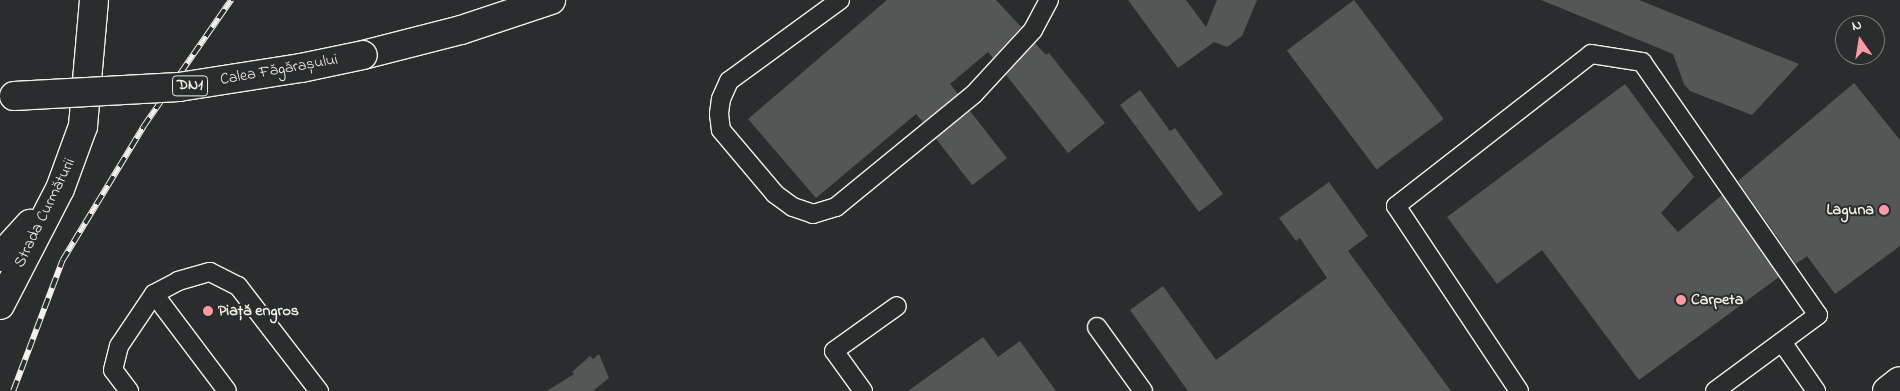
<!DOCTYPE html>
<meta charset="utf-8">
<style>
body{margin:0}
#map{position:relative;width:1900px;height:391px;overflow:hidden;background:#2a2d2e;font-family:"Indie Flower",sans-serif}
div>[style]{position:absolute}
.building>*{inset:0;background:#555756;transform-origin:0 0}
.roads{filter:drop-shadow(1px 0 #f4f1e8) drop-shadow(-1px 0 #f4f1e8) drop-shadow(0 1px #f4f1e8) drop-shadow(0 -1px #f4f1e8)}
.service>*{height:18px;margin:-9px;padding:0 9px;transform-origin:9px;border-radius:9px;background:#2a2d2e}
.tertiary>*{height:28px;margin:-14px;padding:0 14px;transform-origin:14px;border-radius:14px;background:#2a2d2e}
.secondary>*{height:28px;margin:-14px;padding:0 14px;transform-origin:14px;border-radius:14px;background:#2a2d2e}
.primary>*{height:28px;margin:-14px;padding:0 14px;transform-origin:14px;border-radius:14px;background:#2a2d2e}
.rail>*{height:5.5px;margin-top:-2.75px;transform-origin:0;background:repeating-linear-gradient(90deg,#2a2d2e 0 11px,#f4f1e8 0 22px);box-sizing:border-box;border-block:1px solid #f4f1e8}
.bridges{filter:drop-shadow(1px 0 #f4f1e8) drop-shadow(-1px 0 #f4f1e8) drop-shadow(0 1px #f4f1e8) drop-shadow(0 -1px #f4f1e8)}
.primary-bridge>*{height:28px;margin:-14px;padding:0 14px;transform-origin:14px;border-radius:14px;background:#2a2d2e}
.dots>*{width:14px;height:14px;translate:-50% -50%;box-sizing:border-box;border:2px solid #2a2d2e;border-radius:50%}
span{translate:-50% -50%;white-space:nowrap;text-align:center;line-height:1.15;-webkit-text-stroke:4px #2a2d2e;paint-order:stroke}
.shield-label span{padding:1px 4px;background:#2a2d2e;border:1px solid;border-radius:4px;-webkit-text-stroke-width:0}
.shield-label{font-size:15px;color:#f4f1e8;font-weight:700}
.street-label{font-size:16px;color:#f4f1e8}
.poi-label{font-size:16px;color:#f4f1e8;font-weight:700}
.right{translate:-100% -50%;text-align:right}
.left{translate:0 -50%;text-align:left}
.north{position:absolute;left:1835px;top:15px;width:50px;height:50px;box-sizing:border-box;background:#2a2d2e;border:1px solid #7b7b78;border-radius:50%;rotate:347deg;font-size:14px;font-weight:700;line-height:20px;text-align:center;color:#f4f1e8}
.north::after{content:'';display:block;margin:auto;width:18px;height:22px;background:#ff9aa2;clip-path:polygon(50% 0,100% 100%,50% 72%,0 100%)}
</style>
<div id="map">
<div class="building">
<i style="clip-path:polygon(887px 0,996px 0,1021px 27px,993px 58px,988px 52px,950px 84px,958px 94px,923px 122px,916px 114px,816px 198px,748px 119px)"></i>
<i style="clip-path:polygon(1128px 0,1186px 0,1206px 27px,1217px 0,1257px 0,1242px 36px,1227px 47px,1214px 42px,1178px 68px)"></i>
<i style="left:1354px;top:0;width:149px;height:84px;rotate:53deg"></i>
<i style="clip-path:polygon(1541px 0,1639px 0,1799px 64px,1752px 115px,1690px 91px,1684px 84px,1673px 54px)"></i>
<i style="clip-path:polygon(1035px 43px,1046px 55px,1049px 53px,1105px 123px,1068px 153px,1006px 75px)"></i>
<i style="clip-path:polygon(1854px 83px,1900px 140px,1900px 246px,1835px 294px,1807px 256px,1796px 264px,1738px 181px)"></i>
<i style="clip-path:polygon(1625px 84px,1694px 177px,1661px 213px,1678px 232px,1722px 195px,1779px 277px,1639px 380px,1542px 250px,1497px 284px,1447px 217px)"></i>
<i style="clip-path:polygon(1140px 90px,1170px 131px,1175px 128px,1223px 194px,1199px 212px,1120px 105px)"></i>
<i style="left:970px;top:111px;width:60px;height:44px;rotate:52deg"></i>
<i style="clip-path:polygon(1329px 182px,1368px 236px,1348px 251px,1451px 391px,1188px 391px,1130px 310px,1163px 286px,1216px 360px,1327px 278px,1300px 238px,1296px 241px,1279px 218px)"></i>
<i style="clip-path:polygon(983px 337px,998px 357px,1020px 341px,1056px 391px,908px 391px)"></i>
<i style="clip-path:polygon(599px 354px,609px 378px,593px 391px,547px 391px,574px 374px,572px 372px,590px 356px,593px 359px)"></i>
</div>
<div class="roads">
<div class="service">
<i style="left:840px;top:0;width:137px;rotate:143.9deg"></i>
<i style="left:729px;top:81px;width:20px;rotate:114deg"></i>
<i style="left:721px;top:99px;width:15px;rotate:98deg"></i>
<i style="left:719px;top:114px;width:16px;rotate:83deg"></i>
<i style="left:721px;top:130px;width:84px;rotate:49.8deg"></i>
<i style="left:775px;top:194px;width:22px;rotate:36deg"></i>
<i style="left:793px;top:207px;width:21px;rotate:19deg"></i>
<i style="left:813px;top:214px;width:24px;rotate:-17deg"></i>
<i style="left:836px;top:207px;width:178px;rotate:-39.3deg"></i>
<i style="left:974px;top:94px;width:87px;rotate:-47.3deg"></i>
<i style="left:1033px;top:30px;width:34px;rotate:-62deg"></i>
<i style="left:154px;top:294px;width:121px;rotate:53deg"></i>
<i style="left:1097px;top:327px;width:79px;rotate:54.3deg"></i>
<i style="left:1782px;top:342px;width:60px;rotate:55.2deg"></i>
<i style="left:129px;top:391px;width:26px;rotate:-127deg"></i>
<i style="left:113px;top:370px;width:25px;rotate:-76deg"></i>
<i style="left:119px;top:346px;width:63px;rotate:-56.1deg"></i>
<i style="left:154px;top:294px;width:27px;rotate:-28deg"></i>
<i style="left:178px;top:281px;width:33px;rotate:-16deg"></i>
<i style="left:210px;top:272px;width:31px;rotate:27deg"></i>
<i style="left:238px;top:286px;width:133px;rotate:52.4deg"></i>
<i style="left:863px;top:391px;width:49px;rotate:-125.9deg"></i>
<i style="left:834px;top:351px;width:77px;rotate:-35.5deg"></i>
<i style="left:1519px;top:391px;width:222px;rotate:-123.6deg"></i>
<i style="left:1396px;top:206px;width:247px;rotate:-37.9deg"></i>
<i style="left:1591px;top:54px;width:52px;rotate:8.9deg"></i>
<i style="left:1642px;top:62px;width:308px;rotate:55.2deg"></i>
<i style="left:1818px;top:315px;width:128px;rotate:143.6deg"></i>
</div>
<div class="tertiary">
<i style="left:1887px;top:391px;width:16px;rotate:-38deg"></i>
</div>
<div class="secondary">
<i style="left:0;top:257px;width:45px;rotate:-47.7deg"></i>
<i style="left:0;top:305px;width:131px;rotate:-62.7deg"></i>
<i style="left:60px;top:189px;width:67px;rotate:-69.9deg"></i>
<i style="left:83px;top:126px;width:126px;rotate:-85deg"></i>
</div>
<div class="primary">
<i style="left:363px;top:55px;width:101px;rotate:-14.3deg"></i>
<i style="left:461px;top:30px;width:95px;rotate:-18.4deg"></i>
</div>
</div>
<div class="rail">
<i style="left:13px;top:391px;width:139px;rotate:-69.3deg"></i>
<i style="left:62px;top:261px;width:157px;rotate:-58.8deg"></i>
<i style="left:143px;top:127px;width:155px;rotate:-55.3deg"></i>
</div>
<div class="bridges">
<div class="primary-bridge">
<i style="left:14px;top:96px;width:165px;rotate:-3.1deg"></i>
<i style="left:179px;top:87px;width:123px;rotate:-8.9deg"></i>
<i style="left:301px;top:68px;width:63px;rotate:-11.8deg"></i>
</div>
</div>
<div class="dots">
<i style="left:1884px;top:210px;background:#ff9aa2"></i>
<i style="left:1681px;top:300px;background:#ff9aa2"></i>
<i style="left:208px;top:311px;background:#ff9aa2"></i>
</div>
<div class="shield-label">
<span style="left:190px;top:86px">DN1</span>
</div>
<div class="street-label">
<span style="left:279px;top:70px;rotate:-10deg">Calea Făgărașului</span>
<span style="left:45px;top:213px;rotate:-64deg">Strada Curmăturii</span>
</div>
<div class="poi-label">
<span class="right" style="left:1874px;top:210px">Laguna</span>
<span class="left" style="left:1691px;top:300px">Carpeta</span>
<span class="left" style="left:218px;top:311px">Piață engros</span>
</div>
<div class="north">N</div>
</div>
